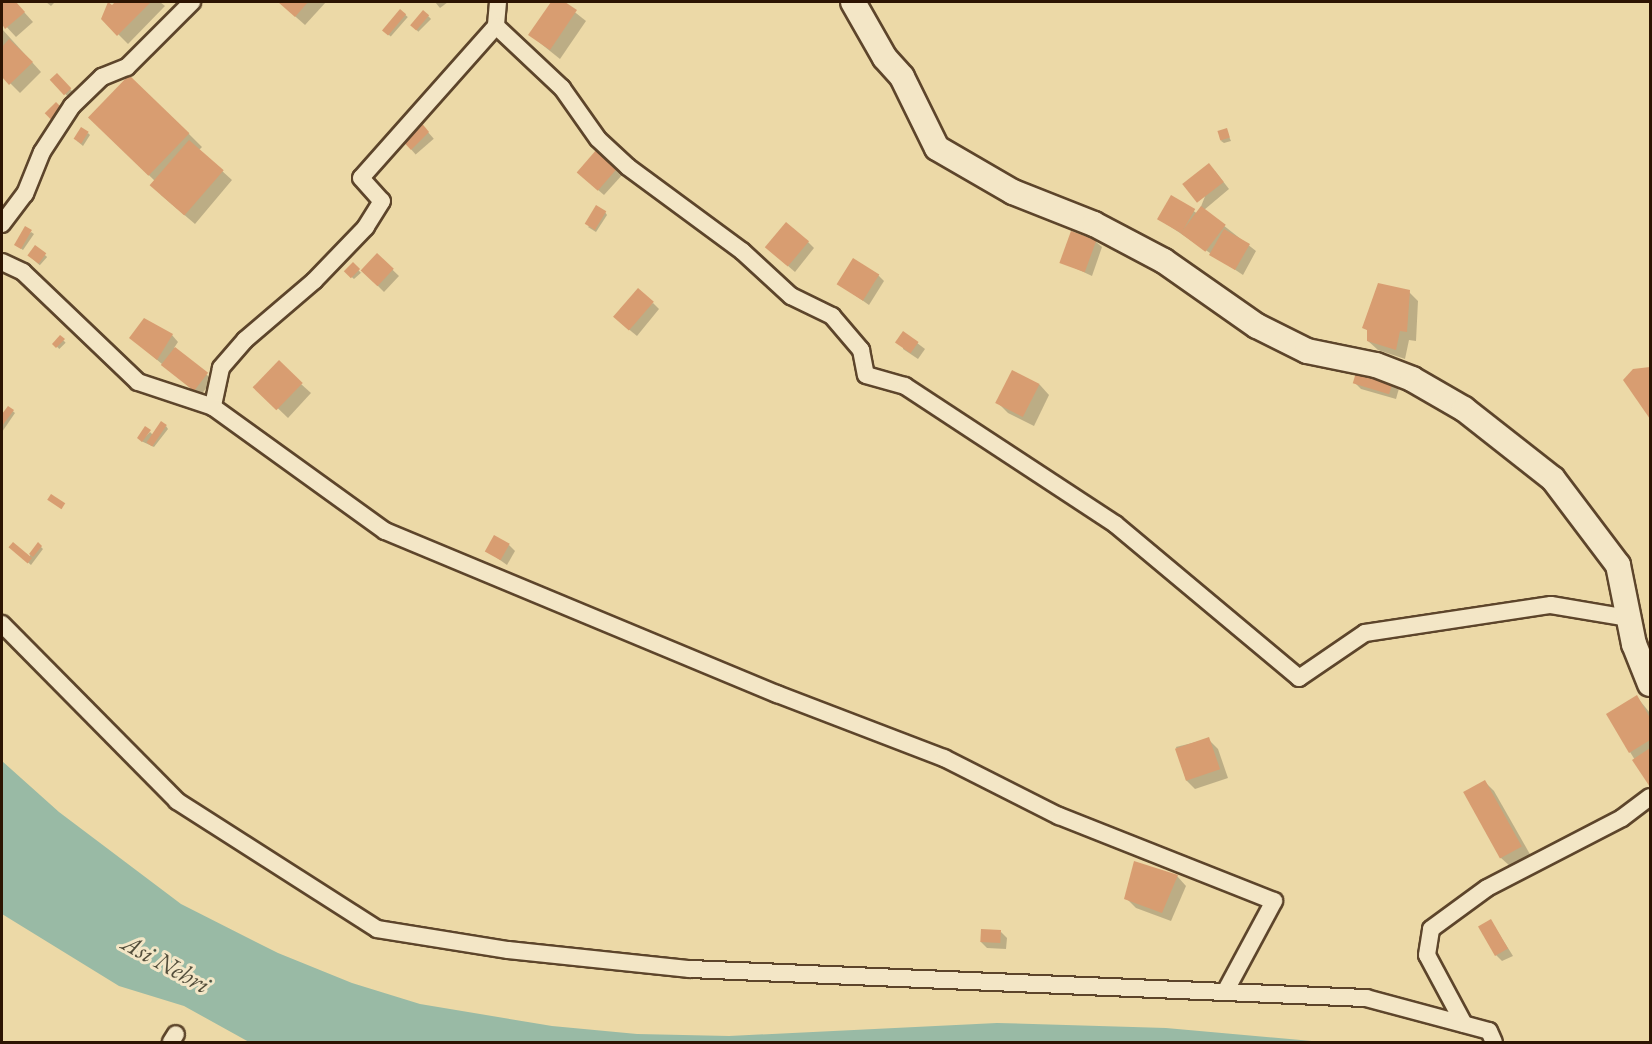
<!DOCTYPE html>
<style>
body{margin:0}
#map{position:relative;width:1652px;height:1044px;overflow:hidden;background:#ecd9a7;font-family:"EB Garamond",serif}
div>[style]{position:absolute}
.water>*{inset:0;background:#99baa5}
.shadow>*{inset:0;background:#0003;transform-origin:0 0}
.building>*{inset:0;background:#d89d71;transform-origin:0 0}
.roads{filter:drop-shadow(2px 0 #5d452b) drop-shadow(-2px 0 #5d452b) drop-shadow(0 2px #5d452b) drop-shadow(0 -2px #5d452b)}
.street>*{height:16px;margin:-8px;padding:0 8px;transform-origin:8px;border-radius:8px;background:#f3e6c6}
.secondary>*{height:24px;margin:-12px;padding:0 12px;transform-origin:12px;border-radius:12px;background:#f3e6c6}
span{translate:-50% -50%;white-space:nowrap;text-align:center;line-height:1.15;-webkit-text-stroke:6px #f3e6c6;paint-order:stroke}
.water-label{font-size:26px;color:#534e3b;font-style:italic}
.frame{position:absolute;inset:0;border:3px solid #2d1402;pointer-events:none}
</style>
<div id="map">
<div class="water">
<i style="clip-path:polygon(2px 761px,59px 812px,181px 904px,278px 953px,352px 983px,420px 1004px,552px 1026px,637px 1034px,729px 1036px,997px 1023px,1166px 1028px,1323px 1042px,249px 1042px,184px 1006px,119px 986px,2px 914px)"></i>
</div>
<div class="shadow">
<i style="clip-path:polygon(2px 2px,15px 2px,33px 22px,16px 37px,2px 22px)"></i>
<i style="clip-path:polygon(46px 2px,55px 2px,51px 6px)"></i>
<i style="clip-path:polygon(118px 2px,160px 2px,165px 6px,128px 44px,103px 19px)"></i>
<i style="clip-path:polygon(279px 2px,326px 2px,305px 25px)"></i>
<i style="clip-path:polygon(435px 2px,448px 2px,440px 8px)"></i>
<i style="clip-path:polygon(553px 2px,562px 2px,586px 21px,560px 59px,530px 35px)"></i>
<i style="left:401px;top:11px;width:9px;height:26px;rotate:41deg"></i>
<i style="left:424px;top:12px;width:10px;height:18px;rotate:45deg"></i>
<i style="clip-path:polygon(2px 29px,41px 72px,20px 93px,2px 75px)"></i>
<i style="left:57px;top:75px;width:23px;height:7px;rotate:47deg"></i>
<i style="left:420px;top:123px;width:21px;height:24px;rotate:49deg"></i>
<i style="clip-path:polygon(1226px 130px,1231px 141px,1224px 143px,1221px 141px)"></i>
<i style="clip-path:polygon(103px 131px,189px 134px,202px 147px,199px 150px,232px 180px,195px 224px,161px 195px,155px 181px)"></i>
<i style="clip-path:polygon(88px 133px,90px 135px,83px 146px,77px 141px)"></i>
<i style="clip-path:polygon(597px 151px,623px 174px,604px 195px,584px 178px)"></i>
<i style="clip-path:polygon(1215px 171px,1229px 189px,1204px 210px,1256px 251px,1243px 275px,1159px 219px,1172px 197px,1198px 214px)"></i>
<i style="clip-path:polygon(605px 212px,607px 215px,596px 232px,588px 227px)"></i>
<i style="clip-path:polygon(31px 232px,34px 234px,23px 250px,17px 246px)"></i>
<i style="clip-path:polygon(1095px 241px,1102px 247px,1092px 276px,1062px 262px)"></i>
<i style="clip-path:polygon(808px 242px,814px 248px,795px 272px,773px 253px)"></i>
<i style="left:36px;top:247px;width:15px;height:11px;rotate:42deg"></i>
<i style="clip-path:polygon(377px 255px,399px 276px,384px 292px,363px 271px,354px 279px,346px 272px,353px 264px,361px 273px)"></i>
<i style="clip-path:polygon(878px 275px,884px 281px,869px 305px,839px 284px)"></i>
<i style="clip-path:polygon(1409px 292px,1418px 301px,1416px 341px,1409px 340px,1405px 359px,1378px 350px,1368px 341px,1369px 332px,1364px 327px)"></i>
<i style="clip-path:polygon(653px 303px,659px 309px,637px 336px,621px 323px)"></i>
<i style="clip-path:polygon(904px 333px,925px 349px,918px 359px,903px 349px)"></i>
<i style="clip-path:polygon(172px 335px,178px 342px,174px 348px,213px 380px,200px 396px,137px 343px)"></i>
<i style="left:60px;top:337px;width:8px;height:9px;rotate:45deg"></i>
<i style="clip-path:polygon(1359px 368px,1400px 385px,1396px 399px,1361px 389px,1355px 383px)"></i>
<i style="clip-path:polygon(1650px 368px,1650px 416px,1625px 380px,1634px 371px)"></i>
<i style="clip-path:polygon(1013px 373px,1040px 385px,1049px 395px,1034px 426px,1008px 413px,999px 404px)"></i>
<i style="clip-path:polygon(301px 384px,311px 393px,288px 418px,266px 397px)"></i>
<i style="clip-path:polygon(9px 408px,15px 413px,2px 432px,2px 417px)"></i>
<i style="clip-path:polygon(166px 426px,168px 429px,154px 447px,141px 441px,150px 432px,153px 435px)"></i>
<i style="clip-path:polygon(38px 544px,43px 549px,31px 565px,14px 550px,29px 557px)"></i>
<i style="clip-path:polygon(509px 545px,515px 551px,507px 565px,486px 550px)"></i>
<i style="clip-path:polygon(1637px 697px,1650px 713px,1650px 784px,1630px 752px)"></i>
<i style="clip-path:polygon(1208px 739px,1218px 749px,1228px 778px,1195px 789px,1186px 780px,1176px 747px)"></i>
<i style="clip-path:polygon(1485px 782px,1494px 791px,1531px 856px,1511px 867px,1501px 858px)"></i>
<i style="clip-path:polygon(1177px 876px,1186px 886px,1171px 921px,1136px 908px,1126px 898px)"></i>
<i style="clip-path:polygon(1491px 921px,1513px 956px,1502px 961px,1496px 955px)"></i>
<i style="clip-path:polygon(1001px 932px,1007px 938px,1006px 949px,987px 948px,981px 942px)"></i>
</div>
<div class="building">
<i style="clip-path:polygon(2px 2px,16px 2px,25px 12px,5px 29px,2px 24px)"></i>
<i style="clip-path:polygon(108px 2px,112px 5px,115px 2px,151px 2px,117px 36px,101px 19px)"></i>
<i style="clip-path:polygon(278px 2px,308px 2px,295px 17px)"></i>
<i style="clip-path:polygon(551px 2px,565px 2px,577px 10px,550px 50px,528px 35px)"></i>
<i style="left:400px;top:9px;width:8px;height:28px;rotate:40deg"></i>
<i style="left:423px;top:10px;width:8px;height:20px;rotate:40deg"></i>
<i style="clip-path:polygon(9px 39px,33px 62px,9px 85px,2px 77px,2px 47px)"></i>
<i style="left:57px;top:73px;width:21px;height:10px;rotate:47deg"></i>
<i style="left:129px;top:75px;width:84px;height:59px;rotate:44deg"></i>
<i style="left:56px;top:102px;width:13px;height:16px;rotate:45deg"></i>
<i style="clip-path:polygon(420px 121px,429px 132px,411px 150px,400px 138px)"></i>
<i style="left:81px;top:127px;width:9px;height:14px;rotate:32deg"></i>
<i style="left:1227px;top:128px;width:10px;height:10px;rotate:73deg"></i>
<i style="left:189px;top:140px;width:46px;height:60px;rotate:41deg"></i>
<i style="left:597px;top:149px;width:28px;height:31px;rotate:41deg"></i>
<i style="left:1209px;top:163px;width:24px;height:34px;rotate:52deg"></i>
<i style="left:1171px;top:195px;width:28px;height:28px;rotate:30deg"></i>
<i style="left:596px;top:205px;width:12px;height:22px;rotate:31deg"></i>
<i style="left:1201px;top:206px;width:31px;height:34px;rotate:37deg"></i>
<i style="left:786px;top:222px;width:30px;height:33px;rotate:40deg"></i>
<i style="left:25px;top:226px;width:8px;height:22px;rotate:30deg"></i>
<i style="left:1224px;top:229px;width:30px;height:30px;rotate:30deg"></i>
<i style="left:1071px;top:231px;width:27px;height:34px;rotate:20deg"></i>
<i style="left:35px;top:245px;width:14px;height:13px;rotate:36deg"></i>
<i style="left:377px;top:253px;width:23px;height:24px;rotate:43deg"></i>
<i style="left:853px;top:258px;width:31px;height:31px;rotate:32deg"></i>
<i style="left:353px;top:262px;width:10px;height:13px;rotate:45deg"></i>
<i style="clip-path:polygon(1378px 283px,1410px 290px,1407px 332px,1400px 331px,1396px 350px,1367px 341px,1367px 330px,1362px 328px)"></i>
<i style="left:638px;top:288px;width:21px;height:38px;rotate:41deg"></i>
<i style="clip-path:polygon(144px 318px,173px 334px,157px 360px,129px 338px)"></i>
<i style="left:903px;top:331px;width:19px;height:14px;rotate:35deg"></i>
<i style="clip-path:polygon(60px 335px,65px 339px,56px 348px,52px 344px)"></i>
<i style="left:175px;top:347px;width:42px;height:23px;rotate:38deg"></i>
<i style="left:279px;top:360px;width:33px;height:38px;rotate:44deg"></i>
<i style="left:1358px;top:366px;width:38px;height:18px;rotate:17deg"></i>
<i style="clip-path:polygon(1650px 367px,1650px 419px,1623px 380px,1633px 369px)"></i>
<i style="left:1012px;top:370px;width:31px;height:37px;rotate:27deg"></i>
<i style="clip-path:polygon(8px 406px,14px 410px,2px 426px,2px 414px)"></i>
<i style="left:161px;top:421px;width:7px;height:26px;rotate:34deg"></i>
<i style="clip-path:polygon(145px 426px,151px 430px,142px 442px,137px 438px)"></i>
<i style="left:51px;top:494px;width:17px;height:7px;rotate:33deg"></i>
<i style="left:494px;top:535px;width:18px;height:19px;rotate:29deg"></i>
<i style="left:13px;top:542px;width:25px;height:7px;rotate:40deg"></i>
<i style="clip-path:polygon(38px 542px,42px 546px,33px 557px,29px 554px)"></i>
<i style="clip-path:polygon(1637px 695px,1650px 718px,1650px 740px,1629px 753px,1606px 714px)"></i>
<i style="left:1209px;top:737px;width:34px;height:36px;rotate:71deg"></i>
<i style="clip-path:polygon(1650px 748px,1650px 787px,1632px 760px)"></i>
<i style="left:1485px;top:780px;width:76px;height:25px;rotate:61deg"></i>
<i style="clip-path:polygon(1134px 861px,1178px 875px,1162px 913px,1124px 899px)"></i>
<i style="left:1491px;top:919px;width:34px;height:15px;rotate:60deg"></i>
<i style="left:981px;top:929px;width:20px;height:13px;rotate:3deg"></i>
</div>
<div class="roads">
<div class="street">
<i style="left:498px;top:2px;width:24px;rotate:95deg"></i>
<i style="left:496px;top:26px;width:203px;rotate:131.6deg"></i>
<i style="left:361px;top:178px;width:31px;rotate:48deg"></i>
<i style="left:382px;top:201px;width:31px;rotate:122deg"></i>
<i style="left:366px;top:227px;width:75px;rotate:133.9deg"></i>
<i style="left:314px;top:281px;width:91px;rotate:139.5deg"></i>
<i style="left:245px;top:340px;width:37px;rotate:131deg"></i>
<i style="left:221px;top:368px;width:40px;rotate:102deg"></i>
<i style="left:213px;top:407px;width:212px;rotate:35.8deg"></i>
<i style="left:385px;top:531px;width:425px;rotate:22.6deg"></i>
<i style="left:777px;top:694px;width:179px;rotate:21deg"></i>
<i style="left:944px;top:758px;width:129px;rotate:26.8deg"></i>
<i style="left:1059px;top:816px;width:231px;rotate:21.6deg"></i>
<i style="left:1274px;top:901px;width:101px;rotate:118.3deg"></i>
<i style="left:496px;top:26px;width:91px;rotate:43.2deg"></i>
<i style="left:562px;top:88px;width:62px;rotate:54.8deg"></i>
<i style="left:598px;top:139px;width:41px;rotate:43deg"></i>
<i style="left:628px;top:167px;width:142px;rotate:36.4deg"></i>
<i style="left:742px;top:251px;width:67px;rotate:42.6deg"></i>
<i style="left:791px;top:296px;width:46px;rotate:26deg"></i>
<i style="left:832px;top:316px;width:45px;rotate:49.5deg"></i>
<i style="left:861px;top:350px;width:25px;rotate:79deg"></i>
<i style="left:866px;top:375px;width:41px;rotate:15.8deg"></i>
<i style="left:905px;top:386px;width:251px;rotate:33.3deg"></i>
<i style="left:1115px;top:524px;width:240px;rotate:39.9deg"></i>
<i style="left:1299px;top:678px;width:80px;rotate:-34.3deg"></i>
<i style="left:1365px;top:633px;width:188px;rotate:-8.6deg"></i>
<i style="left:1551px;top:605px;width:79px;rotate:9.5deg"></i>
<i style="left:2px;top:224px;width:38px;rotate:-53deg"></i>
<i style="left:25px;top:194px;width:45px;rotate:-68deg"></i>
<i style="left:42px;top:152px;width:55px;rotate:-56.9deg"></i>
<i style="left:72px;top:106px;width:42px;rotate:-44deg"></i>
<i style="left:102px;top:77px;width:27px;rotate:-22deg"></i>
<i style="left:127px;top:67px;width:92px;rotate:-45deg"></i>
<i style="left:2px;top:262px;width:23px;rotate:25deg"></i>
<i style="left:23px;top:272px;width:159px;rotate:43.7deg"></i>
<i style="left:138px;top:382px;width:79px;rotate:18.4deg"></i>
<i style="left:2px;top:624px;width:249px;rotate:45.3deg"></i>
<i style="left:177px;top:801px;width:237px;rotate:32.6deg"></i>
<i style="left:377px;top:929px;width:133px;rotate:9.1deg"></i>
<i style="left:508px;top:950px;width:183px;rotate:6deg"></i>
<i style="left:690px;top:969px;width:677px;rotate:2.46deg"></i>
<i style="left:1366px;top:998px;width:127px;rotate:15deg"></i>
<i style="left:1489px;top:1031px;width:12px;rotate:66deg"></i>
<i style="left:1464px;top:1024px;width:78px;rotate:-118.2deg"></i>
<i style="left:1427px;top:955px;width:26px;rotate:-81deg"></i>
<i style="left:1431px;top:929px;width:69px;rotate:-36.2deg"></i>
<i style="left:1487px;top:888px;width:152px;rotate:-27.4deg"></i>
<i style="left:1622px;top:818px;width:35px;rotate:-37deg"></i>
<i style="left:171px;top:1042px;width:9px;rotate:-58deg"></i>
</div>
<div class="secondary">
<i style="left:853px;top:2px;width:64px;rotate:60.3deg"></i>
<i style="left:885px;top:58px;width:25px;rotate:48deg"></i>
<i style="left:902px;top:77px;width:79px;rotate:63.8deg"></i>
<i style="left:937px;top:148px;width:88px;rotate:30.1deg"></i>
<i style="left:1013px;top:192px;width:87px;rotate:21.6deg"></i>
<i style="left:1094px;top:224px;width:79px;rotate:27.9deg"></i>
<i style="left:1164px;top:261px;width:113px;rotate:35deg"></i>
<i style="left:1257px;top:326px;width:56px;rotate:26.6deg"></i>
<i style="left:1307px;top:351px;width:70px;rotate:11.5deg"></i>
<i style="left:1376px;top:365px;width:39px;rotate:21deg"></i>
<i style="left:1412px;top:379px;width:60px;rotate:30deg"></i>
<i style="left:1464px;top:409px;width:113px;rotate:38.2deg"></i>
<i style="left:1553px;top:479px;width:108px;rotate:52.9deg"></i>
<i style="left:1618px;top:565px;width:81px;rotate:78.6deg"></i>
<i style="left:1634px;top:644px;width:43px;rotate:68.2deg"></i>
</div>
</div>
<div class="water-label">
<span style="left:166px;top:964px;rotate:29deg">Asi Nehri</span>
</div>
<div class="frame"></div>
</div>
